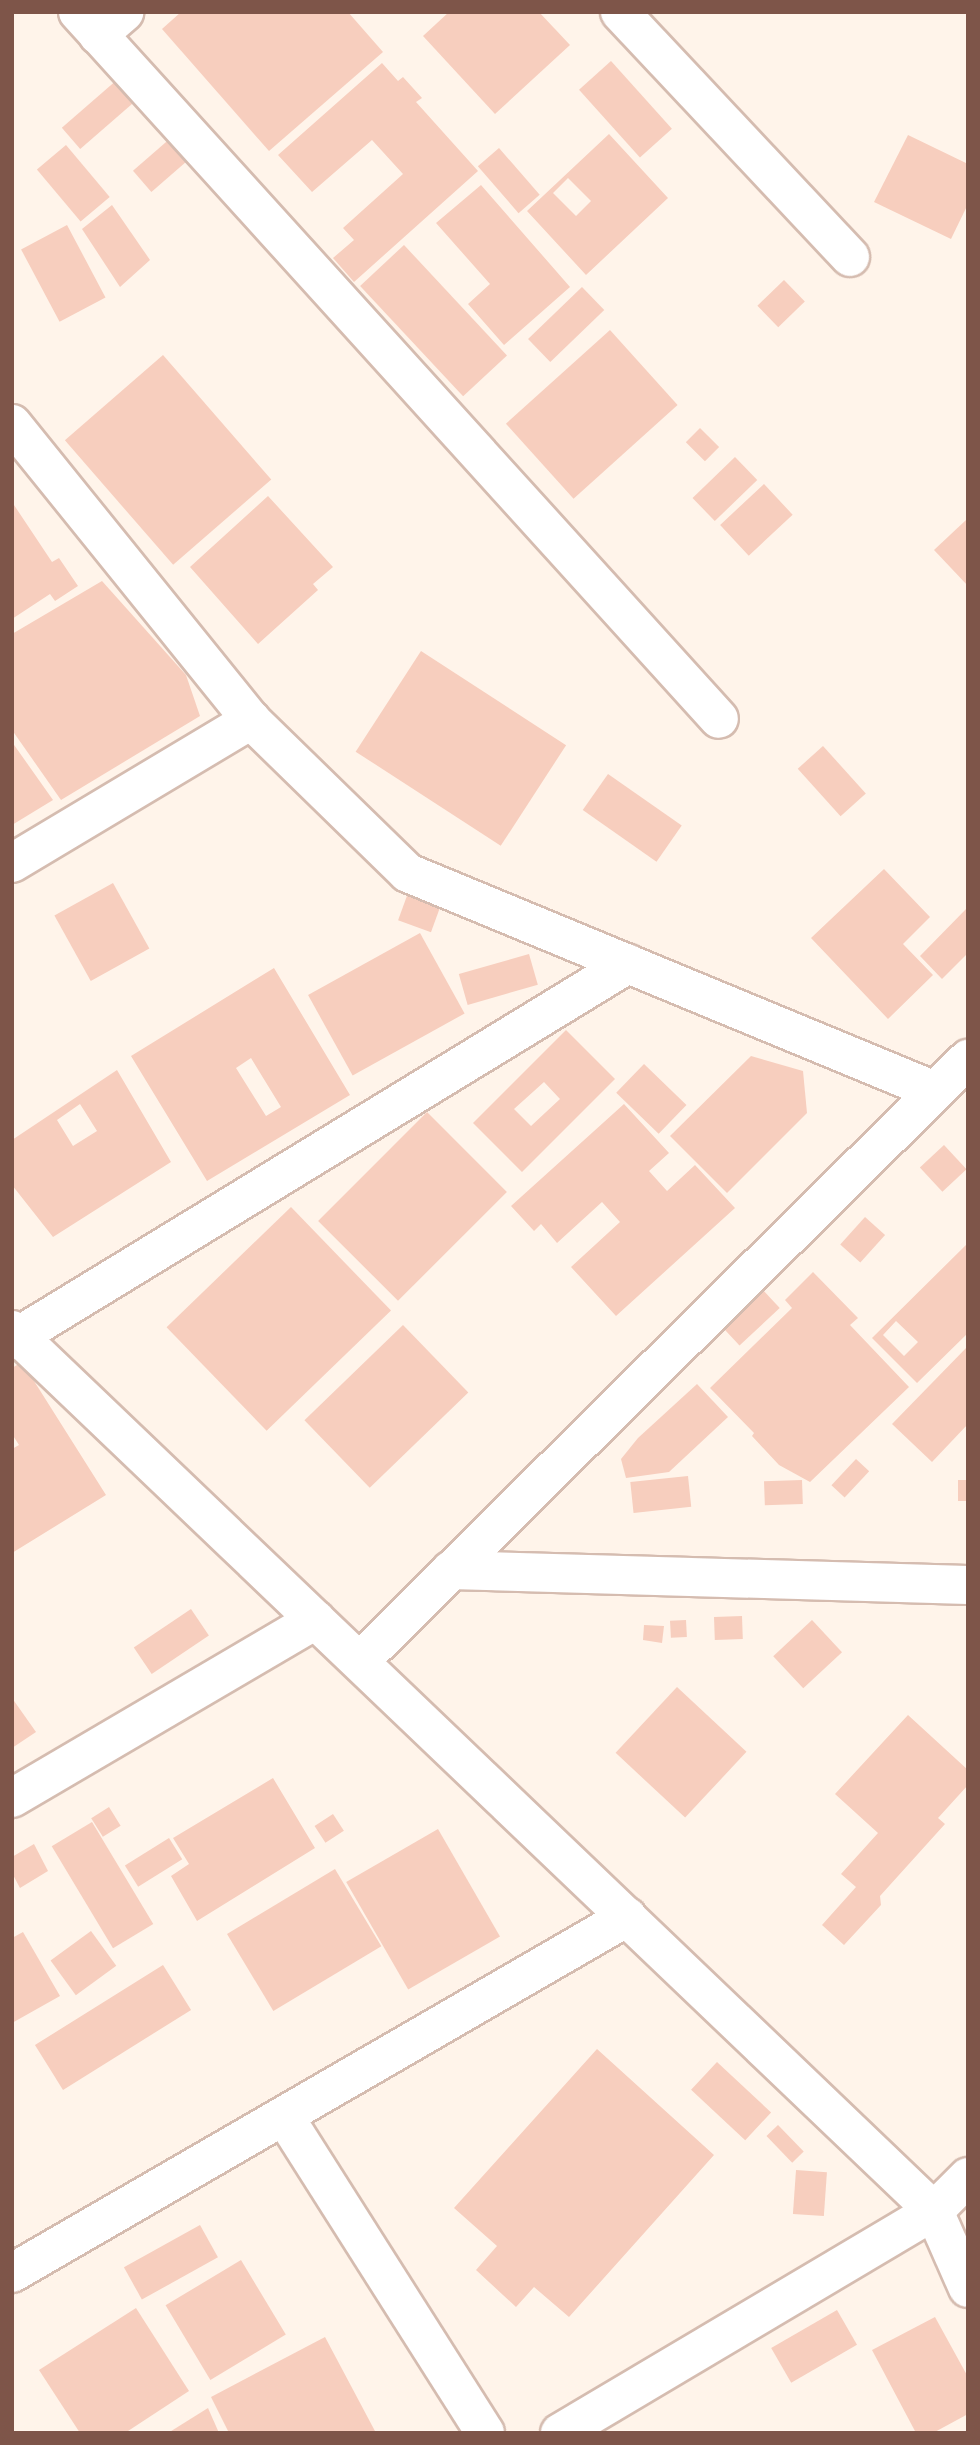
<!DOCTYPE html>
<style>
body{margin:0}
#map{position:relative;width:980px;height:2445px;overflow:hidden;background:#fff4ea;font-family:"Source Sans 3",sans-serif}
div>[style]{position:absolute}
.building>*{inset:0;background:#f7cebe;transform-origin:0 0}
.roads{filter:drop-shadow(2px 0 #d5bcb0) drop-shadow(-2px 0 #d5bcb0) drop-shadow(0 2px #d5bcb0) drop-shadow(0 -2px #d5bcb0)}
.minor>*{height:38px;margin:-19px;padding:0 19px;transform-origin:19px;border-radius:19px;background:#fff}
span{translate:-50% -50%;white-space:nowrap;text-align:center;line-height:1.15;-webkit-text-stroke:6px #fff9f3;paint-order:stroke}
.frame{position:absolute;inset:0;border:14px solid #7e5549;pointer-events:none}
</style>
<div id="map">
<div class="building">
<i style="clip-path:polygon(181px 12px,348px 12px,383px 52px,269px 151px,162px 29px)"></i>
<i style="clip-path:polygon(449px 12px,539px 12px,570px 45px,495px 114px,423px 36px)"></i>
<i style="left:611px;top:61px;width:91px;height:43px;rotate:48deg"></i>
<i style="clip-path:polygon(382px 63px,398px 81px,403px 77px,422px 98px,416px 102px,478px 171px,354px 282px,333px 258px,354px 240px,343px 228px,403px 174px,372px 140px,312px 192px,278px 155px)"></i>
<i style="left:126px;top:72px;width:28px;height:85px;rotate:49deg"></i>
<i style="clip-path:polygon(evenodd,609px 134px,668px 198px,586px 275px,527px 211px,609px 134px,568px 178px,591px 201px,576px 216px,553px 193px,568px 178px)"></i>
<i style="clip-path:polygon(908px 135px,968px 164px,968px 204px,951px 239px,874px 202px)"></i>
<i style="left:173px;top:136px;width:28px;height:53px;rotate:49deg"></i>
<i style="left:66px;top:145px;width:68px;height:38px;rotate:50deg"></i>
<i style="left:499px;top:148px;width:62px;height:28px;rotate:49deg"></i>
<i style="clip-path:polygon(481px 185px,570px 287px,504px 345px,468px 304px,490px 284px,436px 223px)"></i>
<i style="clip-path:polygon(112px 205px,150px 260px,120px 287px,82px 229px)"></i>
<i style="left:67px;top:225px;width:82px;height:52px;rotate:62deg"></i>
<i style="left:404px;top:245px;width:151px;height:60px;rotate:47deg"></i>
<i style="left:784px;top:280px;width:30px;height:37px;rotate:46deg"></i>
<i style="left:582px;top:287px;width:32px;height:75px;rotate:46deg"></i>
<i style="left:610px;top:330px;width:101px;height:140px;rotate:48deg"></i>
<i style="left:163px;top:355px;width:165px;height:130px;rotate:49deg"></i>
<i style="left:700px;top:428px;width:27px;height:20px;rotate:45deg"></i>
<i style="left:735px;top:457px;width:32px;height:59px;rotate:46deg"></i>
<i style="left:764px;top:484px;width:42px;height:60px;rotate:47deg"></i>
<i style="clip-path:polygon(268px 496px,333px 567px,313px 584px,318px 590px,258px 644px,190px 567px)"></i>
<i style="clip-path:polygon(12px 502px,52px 562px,59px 558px,78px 586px,55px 601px,50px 594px,12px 619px)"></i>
<i style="clip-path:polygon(966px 520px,968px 522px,968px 586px,934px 550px)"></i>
<i style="clip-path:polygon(102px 581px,186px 675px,200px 716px,61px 800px,12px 730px,12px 634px)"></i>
<i style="left:421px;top:651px;width:173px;height:120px;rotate:33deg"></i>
<i style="clip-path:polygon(12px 742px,53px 800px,12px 825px)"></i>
<i style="left:823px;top:746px;width:64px;height:34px;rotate:48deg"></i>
<i style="left:608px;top:774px;width:90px;height:44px;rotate:35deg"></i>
<i style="clip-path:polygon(884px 869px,930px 917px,903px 944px,933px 975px,888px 1019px,811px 938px)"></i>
<i style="left:113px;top:883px;width:75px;height:67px;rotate:61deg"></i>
<i style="left:408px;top:893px;width:35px;height:29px;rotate:20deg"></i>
<i style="clip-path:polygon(968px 907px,968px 953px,942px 979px,920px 956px)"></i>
<i style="left:420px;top:933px;width:92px;height:128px;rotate:61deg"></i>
<i style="left:529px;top:954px;width:32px;height:73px;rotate:74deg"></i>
<i style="clip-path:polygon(evenodd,274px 968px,350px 1095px,207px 1181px,131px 1056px,274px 968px,251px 1058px,281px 1107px,266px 1116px,236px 1068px,251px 1058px)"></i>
<i style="clip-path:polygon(evenodd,566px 1030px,615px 1079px,522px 1172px,473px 1123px,566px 1030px,544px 1082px,560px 1099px,531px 1126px,514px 1109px,544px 1082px)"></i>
<i style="clip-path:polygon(751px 1056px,803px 1071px,807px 1113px,727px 1193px,670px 1136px)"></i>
<i style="left:644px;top:1064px;width:59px;height:40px;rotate:44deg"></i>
<i style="clip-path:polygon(evenodd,117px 1070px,171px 1162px,53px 1237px,12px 1185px,12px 1140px,117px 1070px,80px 1104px,97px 1131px,73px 1146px,57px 1120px,80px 1104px)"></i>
<i style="clip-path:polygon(624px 1104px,669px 1153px,649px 1171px,667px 1191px,695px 1165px,735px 1208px,616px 1316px,571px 1267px,620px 1222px,602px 1202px,557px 1243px,541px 1224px,534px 1231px,511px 1206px)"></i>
<i style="left:427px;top:1112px;width:113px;height:154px;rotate:45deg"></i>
<i style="left:944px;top:1145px;width:33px;height:33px;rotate:47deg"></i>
<i style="left:291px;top:1207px;width:144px;height:173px;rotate:46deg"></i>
<i style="left:865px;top:1217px;width:27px;height:37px;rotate:42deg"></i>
<i style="clip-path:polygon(evenodd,968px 1243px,968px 1333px,917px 1383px,872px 1338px,968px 1243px,896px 1321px,918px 1342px,904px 1356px,883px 1335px,896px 1321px)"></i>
<i style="clip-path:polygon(813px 1272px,858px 1318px,850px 1325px,909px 1387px,810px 1482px,779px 1465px,752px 1436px,754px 1433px,710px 1388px,792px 1308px,785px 1300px)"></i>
<i style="left:762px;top:1289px;width:26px;height:55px;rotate:47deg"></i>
<i style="left:403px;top:1325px;width:94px;height:137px;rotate:46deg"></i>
<i style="clip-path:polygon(968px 1346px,968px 1424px,932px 1462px,892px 1424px)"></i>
<i style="clip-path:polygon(22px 1362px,106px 1495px,12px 1553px,12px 1449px,19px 1445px,12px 1434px,12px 1368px)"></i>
<i style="clip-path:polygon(697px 1384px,728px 1417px,669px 1472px,626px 1478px,621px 1459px,638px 1438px)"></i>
<i style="left:856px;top:1459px;width:18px;height:36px;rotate:43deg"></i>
<i style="left:688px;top:1476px;width:31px;height:58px;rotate:84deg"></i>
<i style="left:802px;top:1480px;width:24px;height:38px;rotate:88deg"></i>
<i style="left:958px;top:1480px;width:10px;height:21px"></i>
<i style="left:191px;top:1609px;width:32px;height:69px;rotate:56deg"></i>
<i style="left:742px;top:1616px;width:23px;height:28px;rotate:88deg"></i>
<i style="left:686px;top:1620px;width:17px;height:16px;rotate:87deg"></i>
<i style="left:812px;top:1620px;width:44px;height:53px;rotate:47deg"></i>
<i style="clip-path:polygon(644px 1625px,664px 1626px,662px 1643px,643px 1640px)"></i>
<i style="left:677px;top:1687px;width:95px;height:90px;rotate:43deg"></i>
<i style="clip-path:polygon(12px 1698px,36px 1732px,12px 1748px)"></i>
<i style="clip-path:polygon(908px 1715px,968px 1770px,968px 1785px,938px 1818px,945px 1824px,880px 1896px,881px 1905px,844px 1945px,822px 1925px,856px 1887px,841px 1874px,878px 1833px,835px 1794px)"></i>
<i style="clip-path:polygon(273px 1778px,315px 1848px,197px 1921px,171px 1876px,189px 1864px,173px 1838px)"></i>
<i style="left:109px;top:1807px;width:22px;height:21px;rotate:58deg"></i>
<i style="left:333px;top:1814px;width:20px;height:22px;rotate:57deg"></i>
<i style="left:92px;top:1822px;width:119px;height:47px;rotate:59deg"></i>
<i style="left:438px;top:1829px;width:124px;height:106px;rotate:60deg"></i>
<i style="left:169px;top:1838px;width:25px;height:52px;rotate:58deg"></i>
<i style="clip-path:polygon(34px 1844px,48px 1871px,20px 1888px,12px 1873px,12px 1857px)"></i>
<i style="left:335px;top:1869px;width:90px;height:126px;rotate:59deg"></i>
<i style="left:91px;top:1931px;width:43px;height:50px;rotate:54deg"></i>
<i style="clip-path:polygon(23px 1932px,60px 1996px,12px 2023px,12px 1938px)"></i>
<i style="left:163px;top:1965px;width:53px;height:151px;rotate:58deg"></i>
<i style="clip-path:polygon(597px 2049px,714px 2155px,569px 2317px,534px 2287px,516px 2307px,476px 2270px,497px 2246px,454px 2208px)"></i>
<i style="left:717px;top:2062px;width:74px;height:38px;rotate:43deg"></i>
<i style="left:778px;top:2125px;width:37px;height:16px;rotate:46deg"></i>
<i style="left:796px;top:2170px;width:31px;height:44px;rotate:4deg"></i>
<i style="left:200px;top:2225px;width:37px;height:87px;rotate:61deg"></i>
<i style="left:241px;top:2260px;width:87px;height:88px;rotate:59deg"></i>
<i style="clip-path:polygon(136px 2308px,189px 2391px,125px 2433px,80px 2433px,39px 2370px)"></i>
<i style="left:837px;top:2310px;width:40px;height:76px;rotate:60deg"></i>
<i style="clip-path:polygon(935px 2317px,968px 2377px,968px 2414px,933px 2433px,916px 2433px,872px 2350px)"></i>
<i style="clip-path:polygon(325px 2337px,376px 2433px,229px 2433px,211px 2397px)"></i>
<i style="clip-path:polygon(208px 2408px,219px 2433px,168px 2433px)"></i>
</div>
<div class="roads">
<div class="minor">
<i style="left:78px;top:12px;width:954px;rotate:47.8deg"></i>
<i style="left:620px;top:12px;width:336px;rotate:46.8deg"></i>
<i style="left:98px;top:35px;width:35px;rotate:-41deg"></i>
<i style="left:12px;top:424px;width:380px;rotate:51.1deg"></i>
<i style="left:251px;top:720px;width:219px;rotate:44.3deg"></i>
<i style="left:408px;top:873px;width:570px;rotate:22.47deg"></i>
<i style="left:12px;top:863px;width:279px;rotate:-30.9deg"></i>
<i style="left:12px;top:1330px;width:1275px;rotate:43.7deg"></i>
<i style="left:934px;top:2211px;width:84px;rotate:66.2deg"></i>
<i style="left:12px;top:1340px;width:722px;rotate:-31.4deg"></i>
<i style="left:451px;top:1570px;width:517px;rotate:1.66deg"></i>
<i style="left:360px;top:1661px;width:856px;rotate:-44.72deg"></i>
<i style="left:12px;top:1798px;width:352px;rotate:-30.4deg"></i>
<i style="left:284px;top:2116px;width:375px;rotate:57.6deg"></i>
<i style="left:12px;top:2273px;width:711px;rotate:-30.06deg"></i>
<i style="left:560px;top:2433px;width:435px;rotate:-30.7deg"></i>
<i style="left:934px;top:2211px;width:48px;rotate:-45deg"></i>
</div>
</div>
<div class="frame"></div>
</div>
